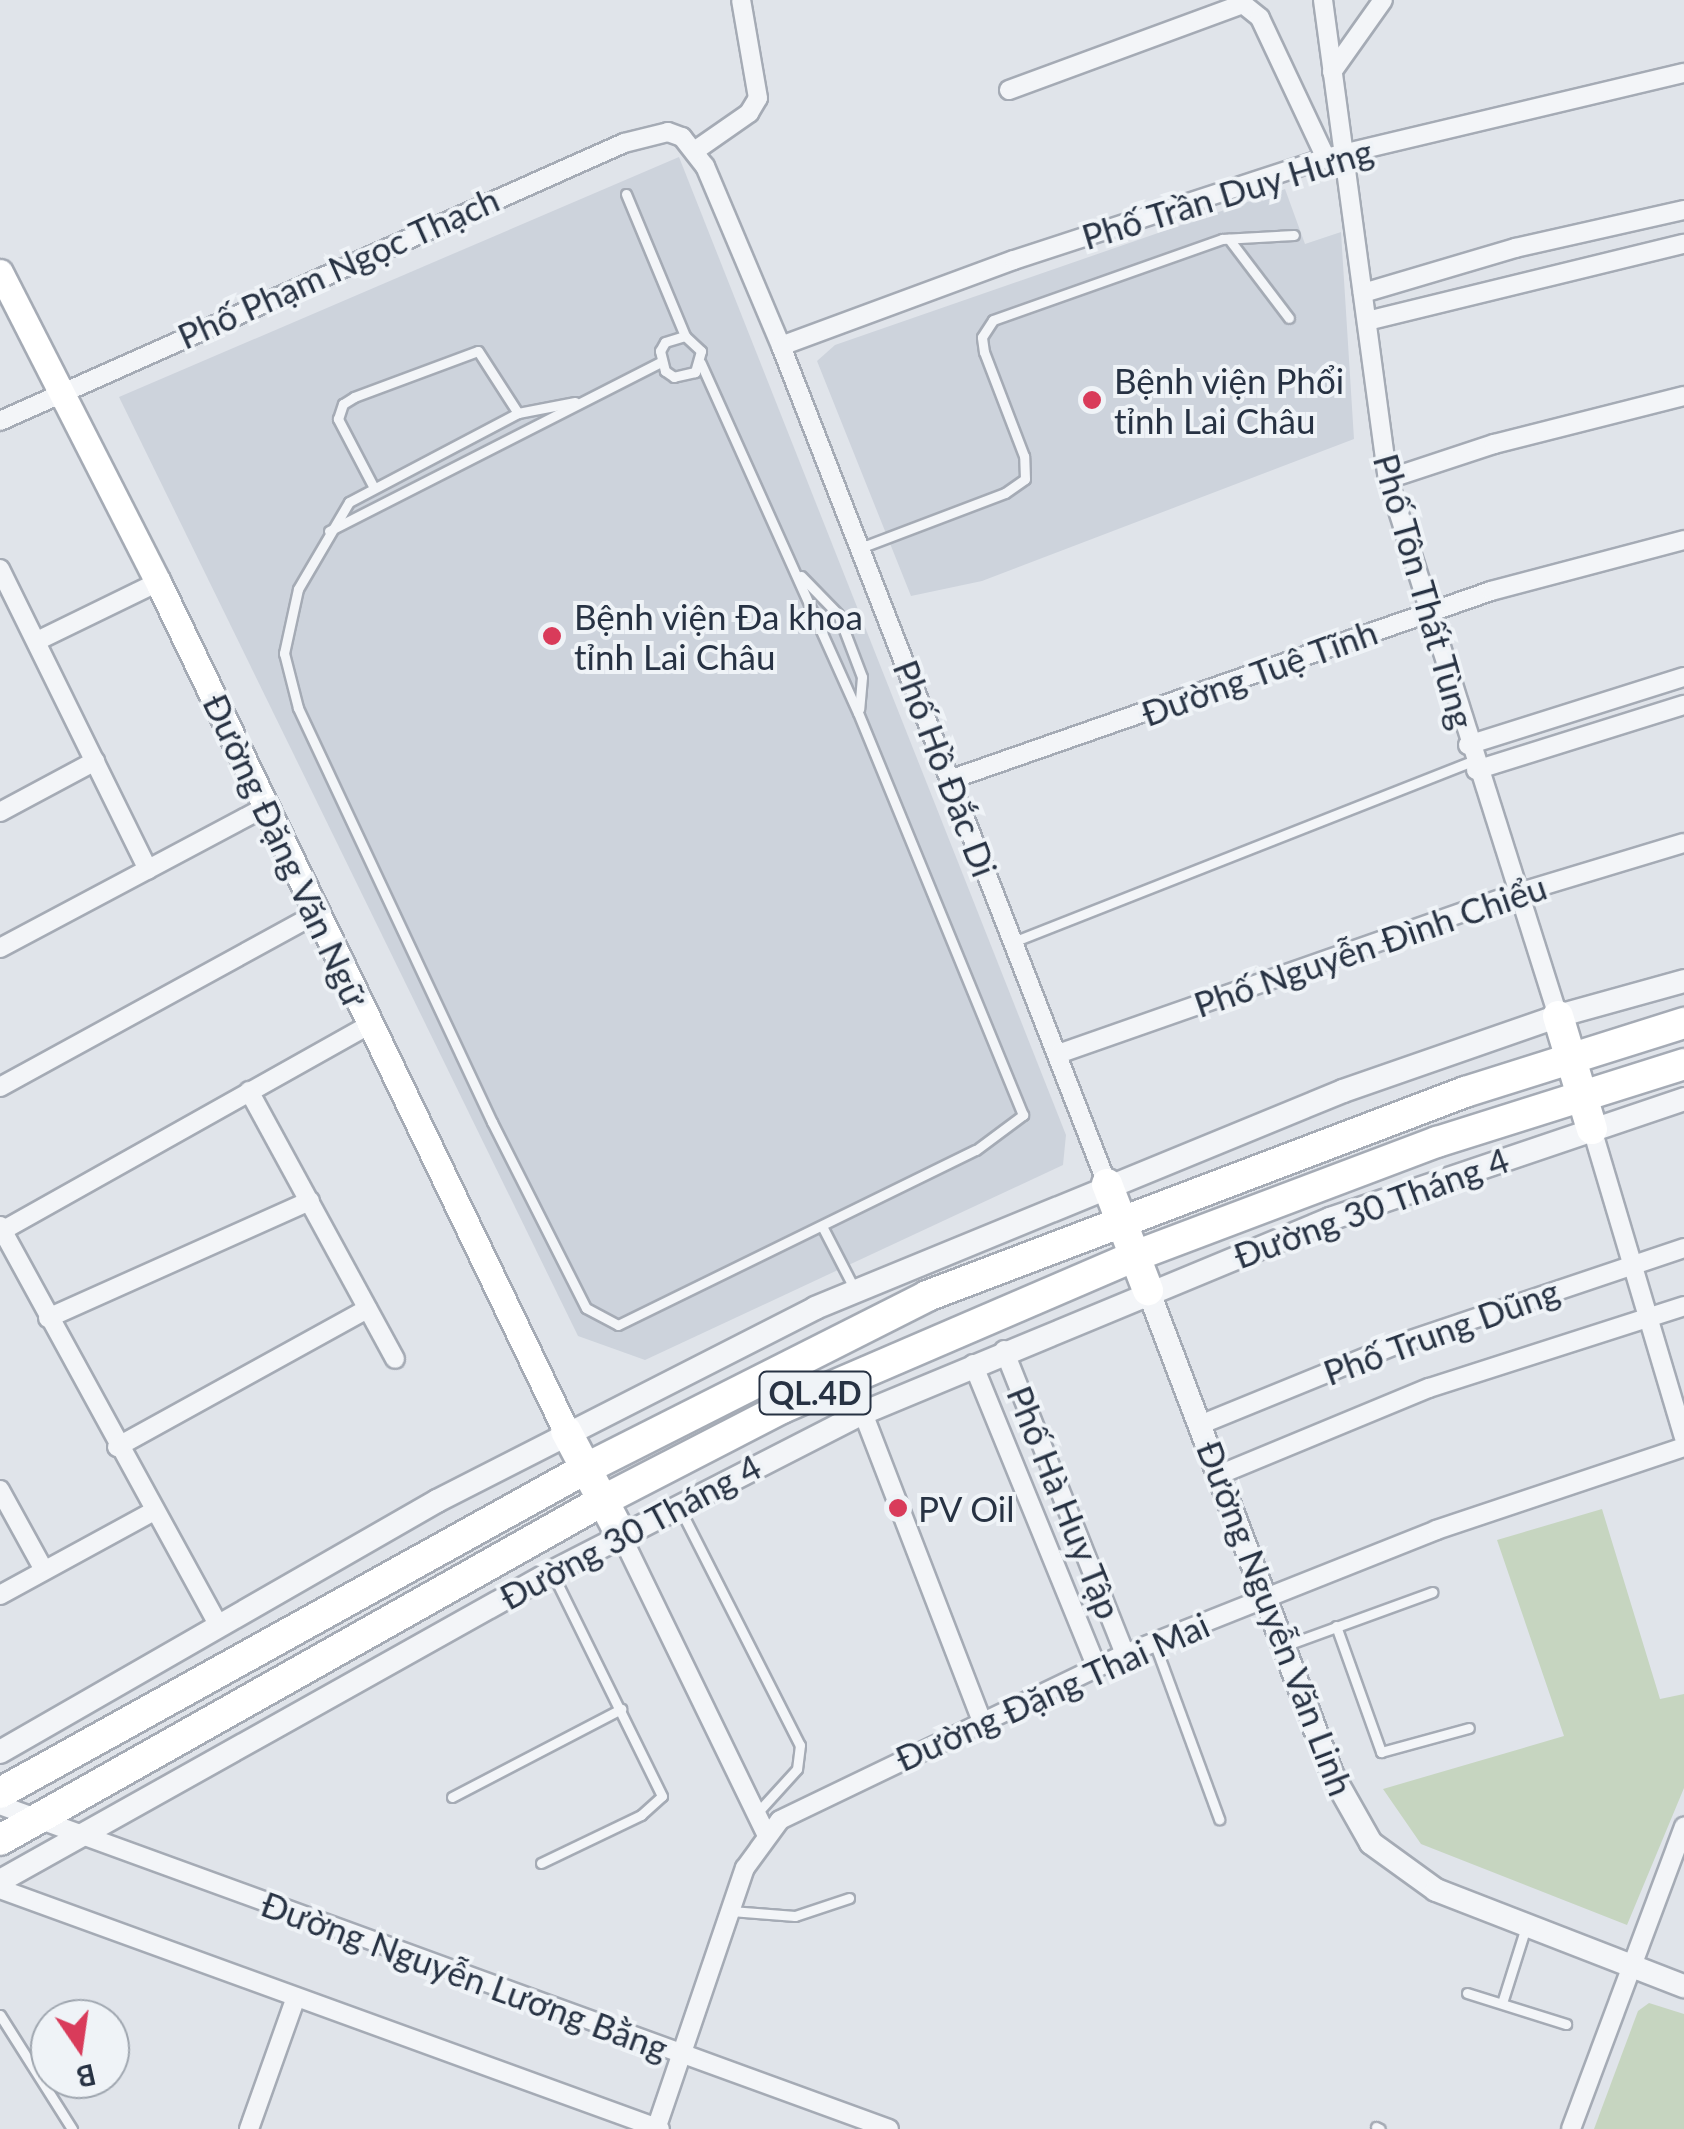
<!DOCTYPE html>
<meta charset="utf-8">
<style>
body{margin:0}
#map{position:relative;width:1684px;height:2129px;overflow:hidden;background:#e0e4ea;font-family:Lato,sans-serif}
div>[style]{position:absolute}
.built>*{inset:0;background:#cdd3dc}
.green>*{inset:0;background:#c6d5c0}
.roads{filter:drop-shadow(2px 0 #a5abb5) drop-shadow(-2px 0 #a5abb5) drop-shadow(0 2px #a5abb5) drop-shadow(0 -2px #a5abb5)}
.service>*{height:9px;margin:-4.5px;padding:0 4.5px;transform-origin:4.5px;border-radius:4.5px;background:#f3f5f8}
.minor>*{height:18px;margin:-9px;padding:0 9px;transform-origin:9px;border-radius:9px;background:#f3f5f8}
.tertiary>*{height:22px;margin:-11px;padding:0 11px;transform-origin:11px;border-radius:11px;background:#f3f5f8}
.secondary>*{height:25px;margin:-12.5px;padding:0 12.5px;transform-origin:12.5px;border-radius:12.5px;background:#fff}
.trunk>*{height:30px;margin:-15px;padding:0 15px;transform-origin:15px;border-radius:15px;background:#fff}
.dots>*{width:28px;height:28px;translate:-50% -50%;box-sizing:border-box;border:5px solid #eff3f7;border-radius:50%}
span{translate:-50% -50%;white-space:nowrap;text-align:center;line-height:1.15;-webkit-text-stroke:8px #eff3f7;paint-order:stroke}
.shield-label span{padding:2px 8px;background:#eff3f7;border:2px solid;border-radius:8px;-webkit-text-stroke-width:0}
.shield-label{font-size:32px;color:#273243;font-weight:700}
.street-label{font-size:35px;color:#273243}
.poi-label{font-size:35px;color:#273243}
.left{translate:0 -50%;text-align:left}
.north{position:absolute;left:30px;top:1999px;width:100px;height:100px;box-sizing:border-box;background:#eff3f7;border:2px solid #9fa6af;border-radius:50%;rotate:167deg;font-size:28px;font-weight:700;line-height:40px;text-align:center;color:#273243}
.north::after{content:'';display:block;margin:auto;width:35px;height:45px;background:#d93b5a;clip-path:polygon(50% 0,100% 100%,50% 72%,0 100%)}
</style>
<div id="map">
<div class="built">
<i style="clip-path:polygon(679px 157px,1066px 1135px,1063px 1165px,645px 1360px,578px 1336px,119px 397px)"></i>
<i style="clip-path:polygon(1285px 189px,1305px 244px,1341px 232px,1354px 439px,982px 581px,911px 596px,817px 361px,835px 345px)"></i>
</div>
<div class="green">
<i style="clip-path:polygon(1602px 1509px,1660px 1699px,1684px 1694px,1684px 1788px,1627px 1925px,1421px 1844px,1383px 1789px,1564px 1736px,1497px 1540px)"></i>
<i style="clip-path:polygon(1649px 2003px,1684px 2014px,1684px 2129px,1594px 2129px,1638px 2011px)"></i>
</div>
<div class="roads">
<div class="service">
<i style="left:626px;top:194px;width:154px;rotate:67.4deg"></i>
<i style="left:685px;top:336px;width:22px;rotate:43deg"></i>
<i style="left:701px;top:351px;width:22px;rotate:106deg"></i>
<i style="left:695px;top:372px;width:22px;rotate:167deg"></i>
<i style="left:674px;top:377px;width:11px;rotate:-146deg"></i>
<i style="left:665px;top:371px;width:21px;rotate:-104deg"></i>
<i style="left:660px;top:351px;width:10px;rotate:-61deg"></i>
<i style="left:665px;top:342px;width:21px;rotate:-17deg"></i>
<i style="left:1229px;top:239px;width:99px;rotate:52.8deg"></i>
<i style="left:575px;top:402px;width:58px;rotate:169.1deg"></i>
<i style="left:518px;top:413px;width:191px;rotate:152.2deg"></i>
<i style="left:349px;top:502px;width:101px;rotate:120.4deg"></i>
<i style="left:298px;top:589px;width:66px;rotate:102.3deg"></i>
<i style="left:284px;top:653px;width:57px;rotate:75.7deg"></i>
<i style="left:298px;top:708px;width:457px;rotate:64.9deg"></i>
<i style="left:492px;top:1122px;width:208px;rotate:63.2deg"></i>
<i style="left:586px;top:1308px;width:36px;rotate:28deg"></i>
<i style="left:618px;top:1325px;width:398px;rotate:-26.1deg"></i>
<i style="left:976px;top:1150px;width:59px;rotate:-36.7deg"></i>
<i style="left:1023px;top:1115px;width:435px;rotate:-112.3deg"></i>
<i style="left:858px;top:713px;width:384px;rotate:-114.2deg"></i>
<i style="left:373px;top:486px;width:76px;rotate:-117.6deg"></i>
<i style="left:338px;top:419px;width:16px;rotate:-72deg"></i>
<i style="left:343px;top:404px;width:13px;rotate:-32deg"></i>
<i style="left:354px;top:397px;width:132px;rotate:-20.4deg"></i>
<i style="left:478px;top:351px;width:74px;rotate:57.2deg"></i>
<i style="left:329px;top:531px;width:372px;rotate:-27deg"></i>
<i style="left:860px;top:548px;width:155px;rotate:-20.8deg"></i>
<i style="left:1005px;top:493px;width:24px;rotate:-35deg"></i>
<i style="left:1025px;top:479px;width:23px;rotate:-92deg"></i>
<i style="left:1024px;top:456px;width:111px;rotate:-111deg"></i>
<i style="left:984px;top:352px;width:15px;rotate:-98deg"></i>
<i style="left:982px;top:337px;width:20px;rotate:-57deg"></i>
<i style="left:993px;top:320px;width:243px;rotate:-19.5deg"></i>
<i style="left:1222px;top:239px;width:72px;rotate:-3.2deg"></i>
<i style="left:801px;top:576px;width:53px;rotate:45.8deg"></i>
<i style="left:838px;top:614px;width:67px;rotate:69.1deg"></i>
<i style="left:862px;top:677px;width:32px;rotate:95deg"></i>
<i style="left:1013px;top:942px;width:494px;rotate:-21.5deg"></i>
<i style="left:822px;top:1226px;width:70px;rotate:62.7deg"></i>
<i style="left:679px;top:1507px;width:267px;rotate:63.1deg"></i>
<i style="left:800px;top:1745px;width:24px;rotate:97deg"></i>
<i style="left:797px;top:1769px;width:61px;rotate:132.3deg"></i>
<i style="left:1336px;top:1626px;width:134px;rotate:70.3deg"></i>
<i style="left:1381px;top:1752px;width:91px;rotate:-15.3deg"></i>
<i style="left:1154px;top:1642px;width:189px;rotate:69.8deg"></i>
<i style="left:1284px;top:1646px;width:158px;rotate:-20deg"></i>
<i style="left:452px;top:1797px;width:191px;rotate:-27.5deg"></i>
<i style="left:541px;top:1863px;width:111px;rotate:-25.6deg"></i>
<i style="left:641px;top:1815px;width:28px;rotate:-42deg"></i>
<i style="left:662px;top:1796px;width:247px;rotate:-116.2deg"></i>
<i style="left:731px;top:1911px;width:64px;rotate:4.5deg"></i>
<i style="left:795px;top:1916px;width:57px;rotate:-18.4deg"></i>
<i style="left:1467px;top:1993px;width:104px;rotate:17.4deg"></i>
<i style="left:1502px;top:2003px;width:80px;rotate:-72.5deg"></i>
<i style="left:0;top:2015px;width:135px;rotate:57.7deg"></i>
<i style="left:1376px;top:2127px;width:4px;rotate:27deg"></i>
</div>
<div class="minor">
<i style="left:1323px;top:0;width:483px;rotate:82.3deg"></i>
<i style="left:1388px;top:479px;width:563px;rotate:72.43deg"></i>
<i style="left:1332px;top:72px;width:88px;rotate:-54.7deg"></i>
<i style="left:1009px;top:90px;width:249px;rotate:-20.2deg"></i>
<i style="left:1243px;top:4px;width:22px;rotate:39deg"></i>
<i style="left:1260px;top:18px;width:155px;rotate:64.8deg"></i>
<i style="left:696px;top:150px;width:65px;rotate:-34.9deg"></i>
<i style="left:749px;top:113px;width:17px;rotate:-59deg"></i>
<i style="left:758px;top:98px;width:99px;rotate:-99.8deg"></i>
<i style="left:1363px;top:293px;width:159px;rotate:-16.5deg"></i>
<i style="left:1515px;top:248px;width:173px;rotate:-12.7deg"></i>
<i style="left:1367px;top:321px;width:326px;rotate:-13.7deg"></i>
<i style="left:781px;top:346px;width:248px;rotate:-20.3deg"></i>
<i style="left:1014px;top:260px;width:328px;rotate:-18.1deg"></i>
<i style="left:1326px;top:158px;width:368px;rotate:-13.4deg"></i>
<i style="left:0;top:421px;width:683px;rotate:-24.01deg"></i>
<i style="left:624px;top:143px;width:45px;rotate:-14deg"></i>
<i style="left:668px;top:132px;width:15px;rotate:20deg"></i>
<i style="left:682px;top:137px;width:37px;rotate:52deg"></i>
<i style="left:705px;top:166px;width:195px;rotate:67.1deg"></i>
<i style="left:781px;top:346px;width:899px;rotate:68.74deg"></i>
<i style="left:1388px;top:479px;width:112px;rotate:-18.3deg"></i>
<i style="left:1494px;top:444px;width:196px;rotate:-14.2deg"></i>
<i style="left:0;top:569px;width:335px;rotate:63.8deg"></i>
<i style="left:37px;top:641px;width:135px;rotate:-26deg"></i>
<i style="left:1468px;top:745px;width:226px;rotate:-17.5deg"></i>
<i style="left:1476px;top:770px;width:218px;rotate:-17.4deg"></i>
<i style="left:952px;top:779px;width:571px;rotate:-19.23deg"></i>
<i style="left:1491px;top:591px;width:200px;rotate:-14.8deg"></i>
<i style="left:0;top:812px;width:108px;rotate:-28.2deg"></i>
<i style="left:0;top:948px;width:302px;rotate:-28deg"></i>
<i style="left:1058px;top:1054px;width:487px;rotate:-19.3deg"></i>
<i style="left:1518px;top:893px;width:173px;rotate:-16.8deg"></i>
<i style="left:0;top:1087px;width:362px;rotate:-28.7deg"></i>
<i style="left:249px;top:1091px;width:305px;rotate:61.4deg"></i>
<i style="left:1592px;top:1129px;width:321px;rotate:73.4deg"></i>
<i style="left:0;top:1226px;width:455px;rotate:61.3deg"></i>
<i style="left:0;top:1232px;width:423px;rotate:-29.3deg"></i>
<i style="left:48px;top:1318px;width:287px;rotate:-24.1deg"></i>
<i style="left:1004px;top:1350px;width:327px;rotate:68.3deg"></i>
<i style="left:973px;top:1364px;width:326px;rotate:67.8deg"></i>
<i style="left:863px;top:1413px;width:328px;rotate:68.9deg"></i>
<i style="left:1202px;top:1424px;width:209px;rotate:-22.2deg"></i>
<i style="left:1396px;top:1345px;width:304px;rotate:-18.6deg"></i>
<i style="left:117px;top:1447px;width:286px;rotate:-28.9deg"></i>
<i style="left:1221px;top:1474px;width:225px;rotate:-22.5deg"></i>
<i style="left:1429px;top:1388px;width:268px;rotate:-17.8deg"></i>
<i style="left:0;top:1490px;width:91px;rotate:61.2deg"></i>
<i style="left:621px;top:1535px;width:330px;rotate:64.1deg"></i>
<i style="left:0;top:1595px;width:173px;rotate:-28.6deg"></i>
<i style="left:0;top:1805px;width:946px;rotate:20.02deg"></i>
<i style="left:0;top:1889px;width:702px;rotate:19.98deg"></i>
<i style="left:249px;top:2129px;width:140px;rotate:-70.4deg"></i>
<i style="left:656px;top:2129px;width:276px;rotate:-71.2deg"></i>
<i style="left:745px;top:1868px;width:59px;rotate:-53.9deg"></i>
<i style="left:780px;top:1820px;width:383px;rotate:-25.7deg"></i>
<i style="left:1125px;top:1654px;width:335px;rotate:-21.7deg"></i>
<i style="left:1436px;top:1530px;width:262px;rotate:-18.5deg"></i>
<i style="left:1571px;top:2129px;width:323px;rotate:-69.5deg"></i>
</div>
<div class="tertiary">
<i style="left:1148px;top:1290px;width:518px;rotate:69.18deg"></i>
<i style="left:1332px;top:1774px;width:79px;rotate:60.5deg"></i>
<i style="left:1371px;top:1843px;width:80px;rotate:35.9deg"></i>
<i style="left:1436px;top:1890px;width:266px;rotate:21.2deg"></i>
<i style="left:0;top:1752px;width:504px;rotate:-29.87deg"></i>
<i style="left:437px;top:1501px;width:424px;rotate:-27deg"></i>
<i style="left:815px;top:1308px;width:571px;rotate:-22.34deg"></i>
<i style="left:1343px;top:1091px;width:228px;rotate:-19.2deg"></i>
<i style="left:1558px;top:1016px;width:131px;rotate:-15.5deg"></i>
<i style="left:0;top:1881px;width:633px;rotate:-29.24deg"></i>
<i style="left:552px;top:1572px;width:349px;rotate:-27.1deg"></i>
<i style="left:863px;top:1413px;width:506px;rotate:-22.56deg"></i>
<i style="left:1330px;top:1219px;width:374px;rotate:-18.7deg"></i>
</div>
<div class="secondary">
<i style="left:0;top:272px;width:348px;rotate:63deg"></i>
<i style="left:158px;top:582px;width:942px;rotate:64.33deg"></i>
</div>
<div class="trunk">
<i style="left:1558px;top:1016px;width:118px;rotate:73.3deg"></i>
<i style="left:1107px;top:1184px;width:114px;rotate:68.9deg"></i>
<i style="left:566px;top:1431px;width:118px;rotate:62.1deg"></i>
<i style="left:0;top:1793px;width:669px;rotate:-28.98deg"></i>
<i style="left:585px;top:1469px;width:383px;rotate:-26.8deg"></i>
<i style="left:927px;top:1296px;width:575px;rotate:-20.77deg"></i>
<i style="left:1465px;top:1092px;width:230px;rotate:-17.5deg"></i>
<i style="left:0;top:1840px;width:691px;rotate:-29.38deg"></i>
<i style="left:602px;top:1501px;width:203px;rotate:-27.3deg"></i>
<i style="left:782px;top:1408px;width:384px;rotate:-23.3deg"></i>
<i style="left:1135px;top:1256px;width:323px;rotate:-20.7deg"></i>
<i style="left:1437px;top:1142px;width:259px;rotate:-17.5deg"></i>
</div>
</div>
<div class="dots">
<i style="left:1092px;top:400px;background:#d93b5a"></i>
<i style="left:552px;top:636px;background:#d93b5a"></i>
<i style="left:898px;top:1508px;background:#d93b5a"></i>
</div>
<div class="shield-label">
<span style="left:815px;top:1393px">QL.4D</span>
</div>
<div class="street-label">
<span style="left:1227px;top:193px;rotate:-17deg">Phố Trần Duy Hưng</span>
<span style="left:338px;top:267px;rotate:-24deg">Phố Phạm Ngọc Thạch</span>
<span style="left:1425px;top:591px;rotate:74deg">Phố Tôn Thất Tùng</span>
<span style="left:1259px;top:672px;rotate:-20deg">Đường Tuệ Tĩnh</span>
<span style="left:946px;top:768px;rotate:69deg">Phố Hồ Đắc Di</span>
<span style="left:286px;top:850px;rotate:65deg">Đường Đặng Văn Ngữ</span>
<span style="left:1370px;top:945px;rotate:-19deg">Phố Nguyễn Đình Chiểu</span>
<span style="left:1371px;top:1207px;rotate:-20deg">Đường 30 Tháng 4</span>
<span style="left:1441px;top:1331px;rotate:-20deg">Phố Trung Dũng</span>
<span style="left:1065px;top:1502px;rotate:68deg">Phố Hà Huy Tập</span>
<span style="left:630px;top:1531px;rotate:-28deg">Đường 30 Tháng 4</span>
<span style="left:1276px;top:1618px;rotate:69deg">Đường Nguyễn Văn Linh</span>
<span style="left:1052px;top:1691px;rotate:-24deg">Đường Đặng Thai Mai</span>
<span style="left:465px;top:1975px;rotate:20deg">Đường Nguyễn Lương Bằng</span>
</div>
<div class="poi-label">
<span class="left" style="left:1114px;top:400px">Bệnh viện Phổi<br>tỉnh Lai Châu</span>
<span class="left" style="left:574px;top:636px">Bệnh viện Đa khoa<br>tỉnh Lai Châu</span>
<span class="left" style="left:918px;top:1508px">PV Oil</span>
</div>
<div class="north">B</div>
</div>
